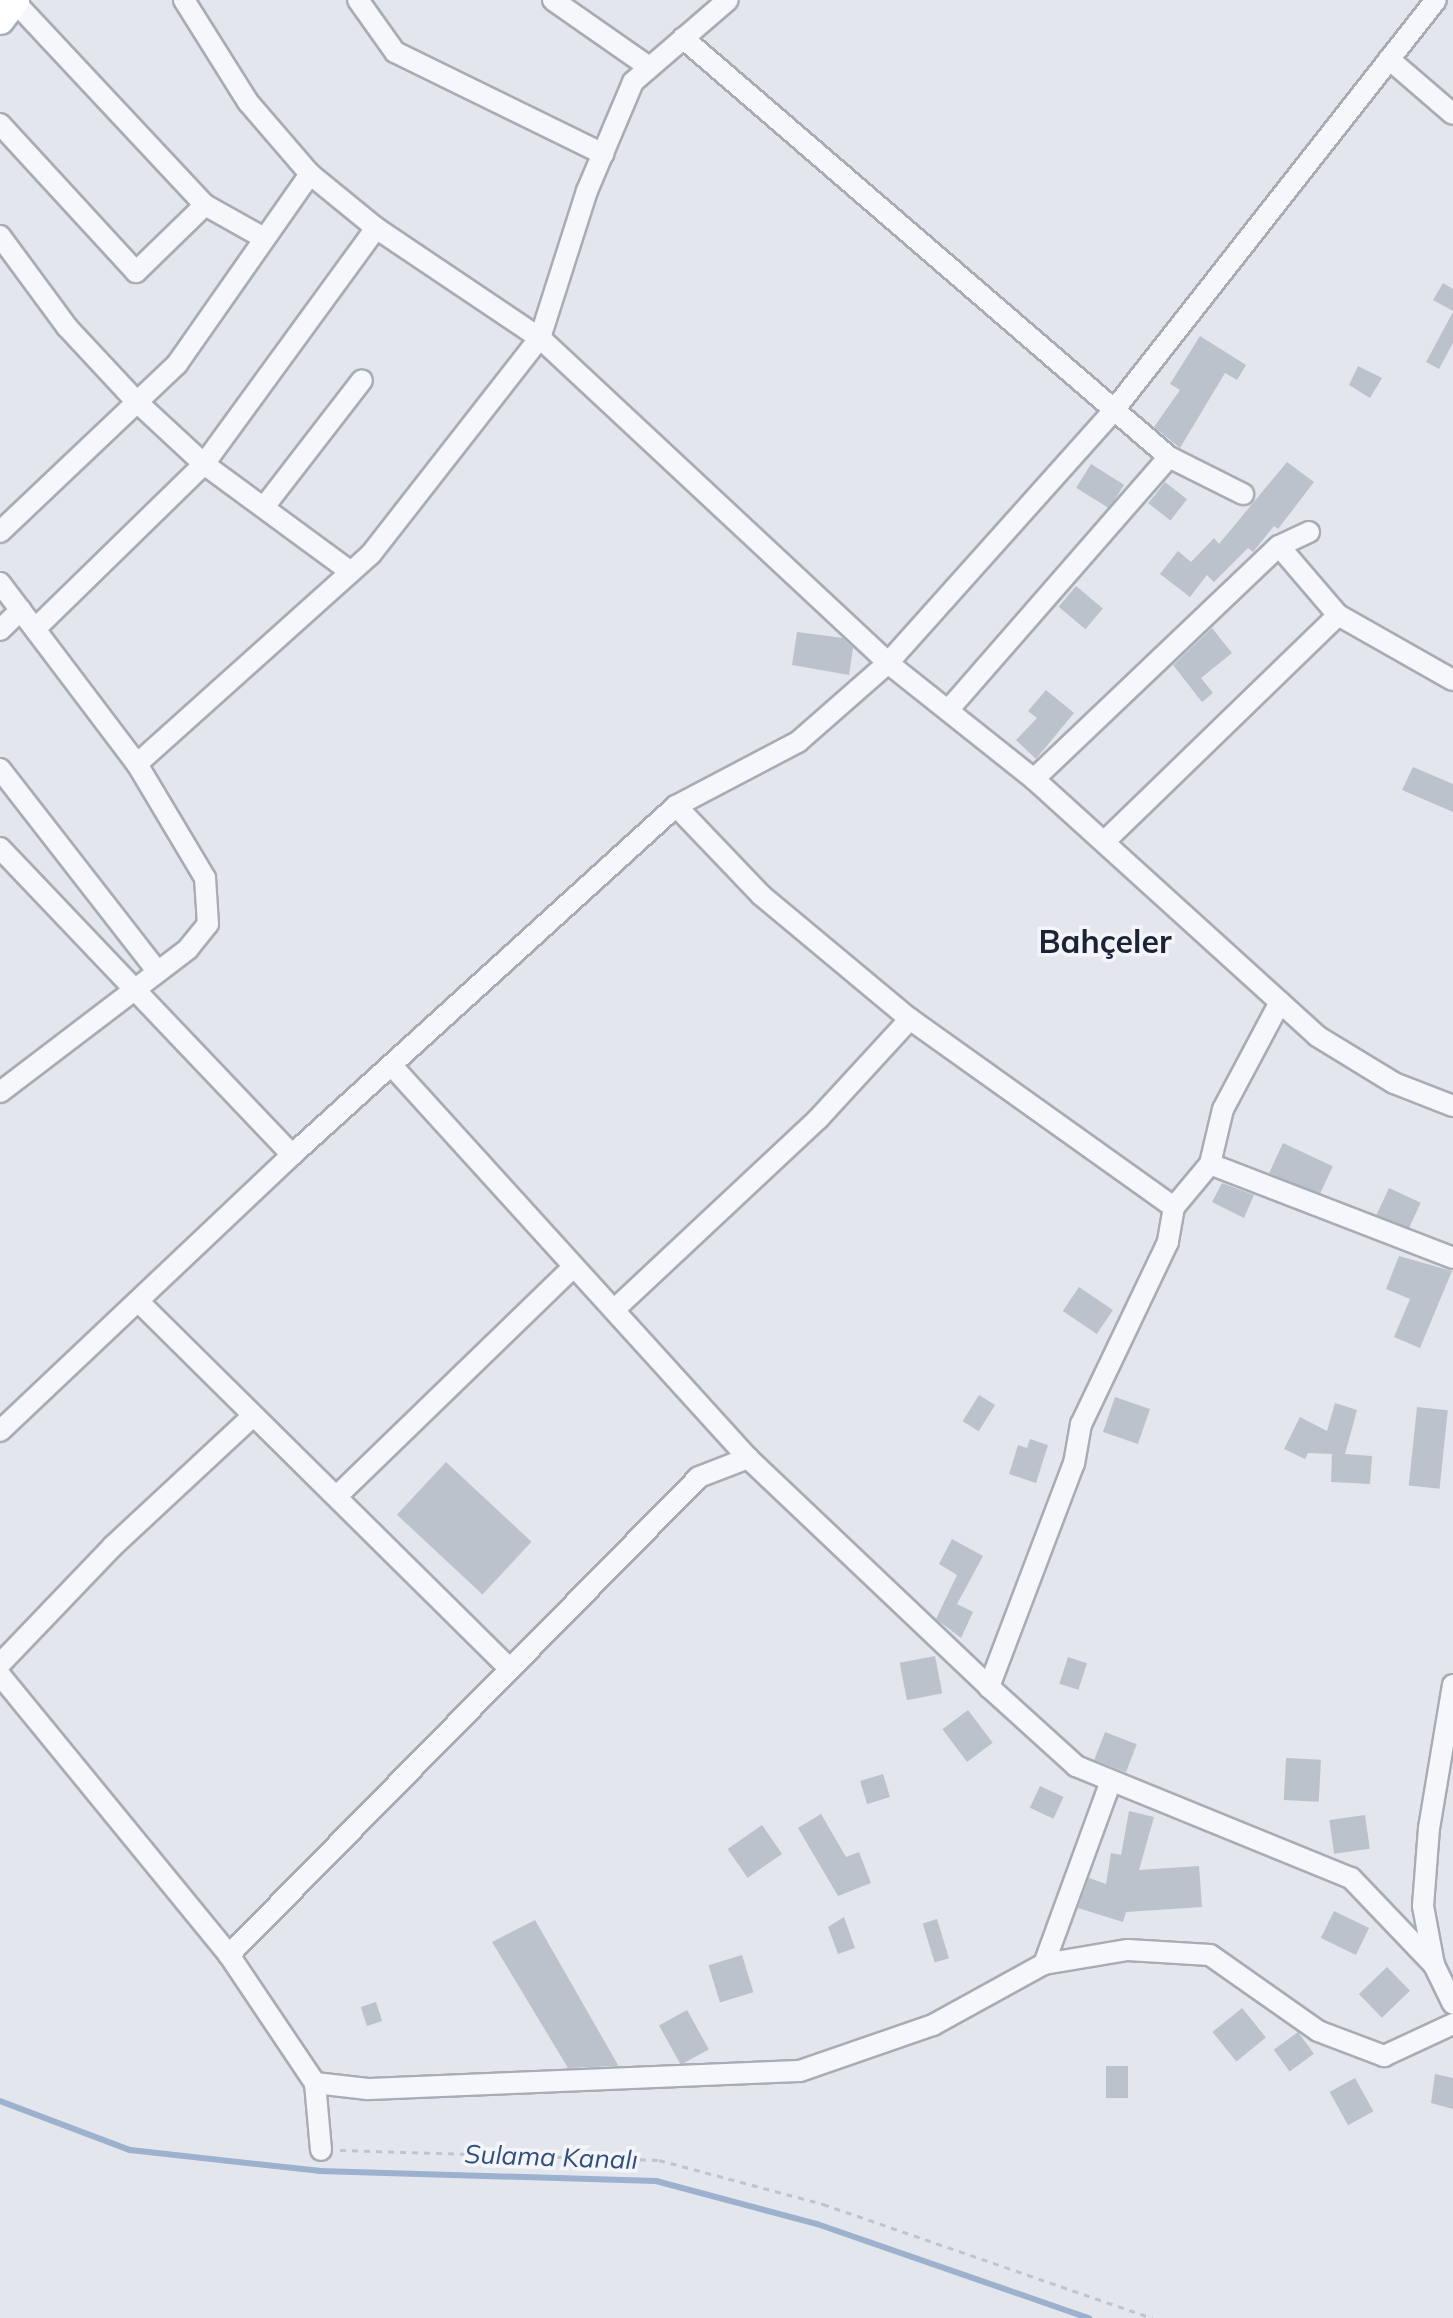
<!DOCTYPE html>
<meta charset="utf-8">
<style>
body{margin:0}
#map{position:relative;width:1453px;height:2318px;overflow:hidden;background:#e3e6ec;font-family:Mulish,sans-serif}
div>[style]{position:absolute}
.stream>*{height:6px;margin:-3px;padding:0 3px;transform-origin:3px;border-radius:3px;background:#9cb1ce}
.building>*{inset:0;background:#bcc2cc;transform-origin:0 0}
.path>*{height:3px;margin-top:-1.5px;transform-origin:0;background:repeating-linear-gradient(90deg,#c1c4cb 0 6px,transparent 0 12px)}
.roads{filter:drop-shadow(2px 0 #a7acb7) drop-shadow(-2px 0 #a7acb7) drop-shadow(0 2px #a7acb7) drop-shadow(0 -2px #a7acb7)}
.minor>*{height:20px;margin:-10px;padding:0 10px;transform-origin:10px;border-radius:10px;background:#f6f7fa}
.highway>*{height:28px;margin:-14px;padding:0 14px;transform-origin:14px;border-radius:14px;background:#fff}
span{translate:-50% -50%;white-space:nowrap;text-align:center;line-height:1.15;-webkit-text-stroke:7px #f3f5f9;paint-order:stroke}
.water-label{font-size:26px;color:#304e7d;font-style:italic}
.district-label{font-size:32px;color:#1b2336;font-weight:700}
</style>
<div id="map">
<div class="stream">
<i style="left:0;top:2101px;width:139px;rotate:20.7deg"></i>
<i style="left:130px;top:2150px;width:190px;rotate:6.3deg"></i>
<i style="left:319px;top:2171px;width:337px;rotate:1.7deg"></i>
<i style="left:656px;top:2181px;width:167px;rotate:15deg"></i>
<i style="left:817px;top:2224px;width:288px;rotate:19.1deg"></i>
</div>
<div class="building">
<i style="clip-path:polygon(1443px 283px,1453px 289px,1453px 311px,1433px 300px)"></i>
<i style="clip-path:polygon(1453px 312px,1453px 343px,1439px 369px,1426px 362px)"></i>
<i style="clip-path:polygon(1200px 336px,1246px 365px,1237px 380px,1225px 373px,1180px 448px,1154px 427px,1180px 390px,1170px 384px)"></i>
<i style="clip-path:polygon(1358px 366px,1382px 378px,1370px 398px,1349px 385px)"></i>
<i style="clip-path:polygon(1287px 462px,1314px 482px,1278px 529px,1274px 526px,1253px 552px,1248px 548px,1214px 582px,1207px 575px,1190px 597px,1160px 574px,1178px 551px,1191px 562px,1214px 538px,1219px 544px)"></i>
<i style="left:1091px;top:464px;width:39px;height:28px;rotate:32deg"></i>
<i style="left:1165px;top:482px;width:28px;height:27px;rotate:38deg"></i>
<i style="left:1076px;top:586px;width:35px;height:27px;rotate:40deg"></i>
<i style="clip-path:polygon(1212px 628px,1232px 653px,1201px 678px,1213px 693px,1202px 702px,1173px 665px)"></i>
<i style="clip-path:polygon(797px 632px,843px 638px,853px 648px,849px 675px,792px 665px)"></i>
<i style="clip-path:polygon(1046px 690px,1074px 713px,1036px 759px,1016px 740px,1037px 718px,1028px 711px)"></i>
<i style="clip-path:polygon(1413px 767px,1453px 784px,1453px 812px,1402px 790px)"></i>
<i style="left:1283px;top:1143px;width:55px;height:33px;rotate:25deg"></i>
<i style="clip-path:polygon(1222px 1183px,1254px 1195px,1244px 1218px,1212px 1202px)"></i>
<i style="left:1389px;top:1188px;width:35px;height:30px;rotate:25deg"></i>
<i style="clip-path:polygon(1399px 1256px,1452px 1271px,1420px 1348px,1394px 1337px,1410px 1299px,1386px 1289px)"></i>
<i style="left:1079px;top:1287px;width:41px;height:29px;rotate:34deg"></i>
<i style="left:979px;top:1395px;width:19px;height:31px;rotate:32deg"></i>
<i style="left:1115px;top:1397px;width:37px;height:37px;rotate:19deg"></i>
<i style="clip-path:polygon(1335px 1403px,1357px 1410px,1345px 1454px,1372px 1456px,1370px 1484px,1331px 1482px,1332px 1454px,1308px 1453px,1305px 1459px,1284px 1449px,1300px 1417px,1327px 1431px)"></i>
<i style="left:1417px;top:1407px;width:31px;height:79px;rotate:6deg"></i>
<i style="clip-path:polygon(1030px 1439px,1048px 1445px,1036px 1483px,1009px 1474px,1018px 1445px,1027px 1448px)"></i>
<i style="left:446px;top:1462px;width:117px;height:72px;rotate:43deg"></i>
<i style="clip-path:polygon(952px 1539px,983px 1556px,957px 1604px,973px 1612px,961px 1638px,936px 1619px,957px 1575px,939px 1564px)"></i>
<i style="left:935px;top:1656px;width:38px;height:36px;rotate:79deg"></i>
<i style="left:1068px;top:1657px;width:20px;height:28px;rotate:18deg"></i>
<i style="left:968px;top:1710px;width:41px;height:32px;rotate:53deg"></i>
<i style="left:1105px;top:1732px;width:34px;height:30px;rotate:21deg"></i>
<i style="left:1286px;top:1758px;width:35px;height:42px;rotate:3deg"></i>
<i style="left:883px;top:1774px;width:24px;height:24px;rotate:73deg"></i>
<i style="left:1040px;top:1786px;width:26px;height:24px;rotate:25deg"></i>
<i style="clip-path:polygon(1129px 1811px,1154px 1817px,1139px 1870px,1199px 1866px,1202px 1907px,1126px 1912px,1123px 1922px,1078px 1908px,1089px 1878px,1106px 1884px,1111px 1853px,1121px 1855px)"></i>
<i style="clip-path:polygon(821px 1814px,846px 1857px,859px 1852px,871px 1883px,838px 1896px,798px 1828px)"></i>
<i style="left:1365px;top:1815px;width:34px;height:36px;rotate:82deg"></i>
<i style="left:762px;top:1825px;width:35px;height:42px;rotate:55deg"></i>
<i style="left:1334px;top:1911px;width:39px;height:30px;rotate:26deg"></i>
<i style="clip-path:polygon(844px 1917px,855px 1948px,838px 1954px,828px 1927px)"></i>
<i style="left:937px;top:1919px;width:41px;height:15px;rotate:73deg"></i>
<i style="clip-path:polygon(535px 1920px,618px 2065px,616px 2066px,568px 2068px,492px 1942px)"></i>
<i style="left:742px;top:1955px;width:39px;height:35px;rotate:73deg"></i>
<i style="left:1387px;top:1967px;width:33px;height:39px;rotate:46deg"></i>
<i style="left:376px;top:2002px;width:20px;height:16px;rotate:72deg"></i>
<i style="left:1242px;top:2008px;width:38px;height:38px;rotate:51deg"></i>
<i style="left:687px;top:2010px;width:45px;height:32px;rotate:61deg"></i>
<i style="left:1298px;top:2032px;width:27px;height:30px;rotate:54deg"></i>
<i style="left:1106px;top:2066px;width:22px;height:32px"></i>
<i style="clip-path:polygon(1435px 2074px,1453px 2078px,1453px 2109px,1431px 2103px)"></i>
<i style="left:1355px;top:2078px;width:38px;height:29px;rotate:61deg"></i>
</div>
<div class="path">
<i style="left:340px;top:2150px;width:319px;rotate:1.8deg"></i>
<i style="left:659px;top:2160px;width:170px;rotate:15deg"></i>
<i style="left:823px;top:2204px;width:349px;rotate:19.1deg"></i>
</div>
<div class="roads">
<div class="minor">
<i style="left:184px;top:0;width:120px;rotate:57.9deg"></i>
<i style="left:248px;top:102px;width:95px;rotate:49.3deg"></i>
<i style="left:310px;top:174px;width:85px;rotate:39.3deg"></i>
<i style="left:376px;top:228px;width:197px;rotate:33.9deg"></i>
<i style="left:540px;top:338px;width:476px;rotate:43deg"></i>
<i style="left:888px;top:663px;width:186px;rotate:38.5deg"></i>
<i style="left:1034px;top:779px;width:382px;rotate:42.2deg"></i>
<i style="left:1317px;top:1036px;width:90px;rotate:31.4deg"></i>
<i style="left:1394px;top:1083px;width:63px;rotate:21.3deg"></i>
<i style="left:358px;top:0;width:64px;rotate:54.6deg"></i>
<i style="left:395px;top:52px;width:232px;rotate:26.1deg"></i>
<i style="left:553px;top:0;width:117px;rotate:34.9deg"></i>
<i style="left:14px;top:1px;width:279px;rotate:46.9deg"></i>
<i style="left:205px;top:205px;width:68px;rotate:29.2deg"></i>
<i style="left:683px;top:38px;width:642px;rotate:40.77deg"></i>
<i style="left:1389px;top:59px;width:84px;rotate:40.7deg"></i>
<i style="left:0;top:124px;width:201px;rotate:47.4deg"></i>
<i style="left:136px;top:272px;width:96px;rotate:-44.2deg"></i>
<i style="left:0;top:236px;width:113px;rotate:53.6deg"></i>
<i style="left:67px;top:327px;width:103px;rotate:47deg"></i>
<i style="left:137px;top:402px;width:91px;rotate:42.8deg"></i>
<i style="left:204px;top:464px;width:182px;rotate:36.3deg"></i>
<i style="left:264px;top:507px;width:160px;rotate:-52.3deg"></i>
<i style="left:0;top:532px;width:244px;rotate:-43.5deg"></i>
<i style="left:177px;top:364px;width:232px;rotate:-55deg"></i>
<i style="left:1279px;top:546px;width:91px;rotate:49.5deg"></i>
<i style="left:1338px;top:615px;width:132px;rotate:29.5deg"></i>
<i style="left:0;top:583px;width:227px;rotate:52.9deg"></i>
<i style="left:137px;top:764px;width:133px;rotate:59.2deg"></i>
<i style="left:205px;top:878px;width:46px;rotate:86.3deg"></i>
<i style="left:208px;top:924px;width:32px;rotate:129deg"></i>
<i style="left:188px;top:949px;width:236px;rotate:142.7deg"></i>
<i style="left:35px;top:629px;width:236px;rotate:-44.3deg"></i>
<i style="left:204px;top:464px;width:292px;rotate:-53.9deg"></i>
<i style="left:0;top:630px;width:29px;rotate:-44deg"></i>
<i style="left:950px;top:708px;width:333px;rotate:-48.9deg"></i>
<i style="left:1169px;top:457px;width:83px;rotate:26.6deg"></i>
<i style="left:137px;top:764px;width:314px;rotate:-41.9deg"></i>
<i style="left:371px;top:554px;width:274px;rotate:-52deg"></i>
<i style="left:540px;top:338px;width:154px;rotate:-72.3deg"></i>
<i style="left:587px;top:191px;width:118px;rotate:-67.1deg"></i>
<i style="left:633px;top:82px;width:125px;rotate:-40.8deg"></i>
<i style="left:0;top:769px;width:257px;rotate:52.1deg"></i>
<i style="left:1034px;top:779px;width:338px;rotate:-43.6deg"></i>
<i style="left:1279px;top:546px;width:33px;rotate:-25deg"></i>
<i style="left:676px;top:806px;width:123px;rotate:46.3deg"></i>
<i style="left:761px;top:895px;width:194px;rotate:39.8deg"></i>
<i style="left:910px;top:1019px;width:324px;rotate:35.5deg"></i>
<i style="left:1104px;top:842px;width:326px;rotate:-44.1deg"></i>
<i style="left:0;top:848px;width:424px;rotate:46.4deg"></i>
<i style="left:1280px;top:1002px;width:121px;rotate:118deg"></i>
<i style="left:1223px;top:1109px;width:57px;rotate:103.3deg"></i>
<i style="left:1210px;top:1164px;width:56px;rotate:129.9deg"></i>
<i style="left:1174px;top:1207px;width:36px;rotate:100deg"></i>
<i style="left:1168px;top:1242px;width:202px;rotate:115.5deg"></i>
<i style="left:1081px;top:1424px;width:40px;rotate:100deg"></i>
<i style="left:1074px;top:1463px;width:240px;rotate:110.8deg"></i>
<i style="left:989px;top:1687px;width:118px;rotate:42.2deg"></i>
<i style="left:1076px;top:1766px;width:297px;rotate:22.2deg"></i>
<i style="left:1351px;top:1878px;width:120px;rotate:46.3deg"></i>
<i style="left:393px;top:1067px;width:528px;rotate:47.76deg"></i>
<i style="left:1210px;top:1164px;width:261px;rotate:21.1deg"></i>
<i style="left:139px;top:1302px;width:522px;rotate:44.69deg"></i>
<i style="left:615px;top:1309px;width:278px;rotate:-43.1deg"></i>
<i style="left:818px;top:1119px;width:136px;rotate:-47.4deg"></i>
<i style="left:0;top:1431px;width:402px;rotate:-43.4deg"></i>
<i style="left:292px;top:1155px;width:519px;rotate:-42.27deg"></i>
<i style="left:676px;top:806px;width:138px;rotate:-27.7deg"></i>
<i style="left:798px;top:742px;width:120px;rotate:-41.3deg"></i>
<i style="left:888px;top:663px;width:339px;rotate:-48.2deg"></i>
<i style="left:1114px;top:410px;width:521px;rotate:-51.86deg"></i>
<i style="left:337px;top:1496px;width:326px;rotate:-44.1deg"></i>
<i style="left:0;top:1664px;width:163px;rotate:-46.2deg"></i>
<i style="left:113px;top:1546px;width:191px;rotate:-42.9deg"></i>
<i style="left:0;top:1675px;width:362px;rotate:50.7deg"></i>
<i style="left:229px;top:1955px;width:154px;rotate:56.1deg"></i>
<i style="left:315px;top:2083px;width:67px;rotate:84.9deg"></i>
<i style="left:1453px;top:1685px;width:145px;rotate:99.5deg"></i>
<i style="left:1429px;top:1828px;width:78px;rotate:94.4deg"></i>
<i style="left:1423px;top:1906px;width:60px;rotate:79.4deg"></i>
<i style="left:1434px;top:1965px;width:43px;rotate:64deg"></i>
<i style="left:229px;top:1955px;width:670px;rotate:-45.48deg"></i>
<i style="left:699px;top:1477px;width:53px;rotate:-21.2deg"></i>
<i style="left:748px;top:1458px;width:332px;rotate:43.5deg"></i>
<i style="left:1044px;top:1964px;width:195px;rotate:-69.9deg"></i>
<i style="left:315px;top:2083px;width:53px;rotate:6.5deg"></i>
<i style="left:368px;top:2089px;width:432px;rotate:-2.4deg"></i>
<i style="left:800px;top:2071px;width:141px;rotate:-19.1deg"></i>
<i style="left:933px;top:2025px;width:127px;rotate:-28.8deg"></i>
<i style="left:1044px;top:1964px;width:85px;rotate:-9.5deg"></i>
<i style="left:1128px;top:1950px;width:82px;rotate:3.5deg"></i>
<i style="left:1210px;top:1955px;width:132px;rotate:35.1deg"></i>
<i style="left:1318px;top:2031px;width:71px;rotate:20.7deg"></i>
<i style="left:1384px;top:2056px;width:76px;rotate:-24.9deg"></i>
</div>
<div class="highway">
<i style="left:0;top:20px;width:25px;rotate:-53deg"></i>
</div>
</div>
<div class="water-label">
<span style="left:551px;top:2157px;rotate:2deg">Sulama Kanalı</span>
</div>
<div class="district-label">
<span style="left:1105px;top:941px">Bahçeler</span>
</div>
</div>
